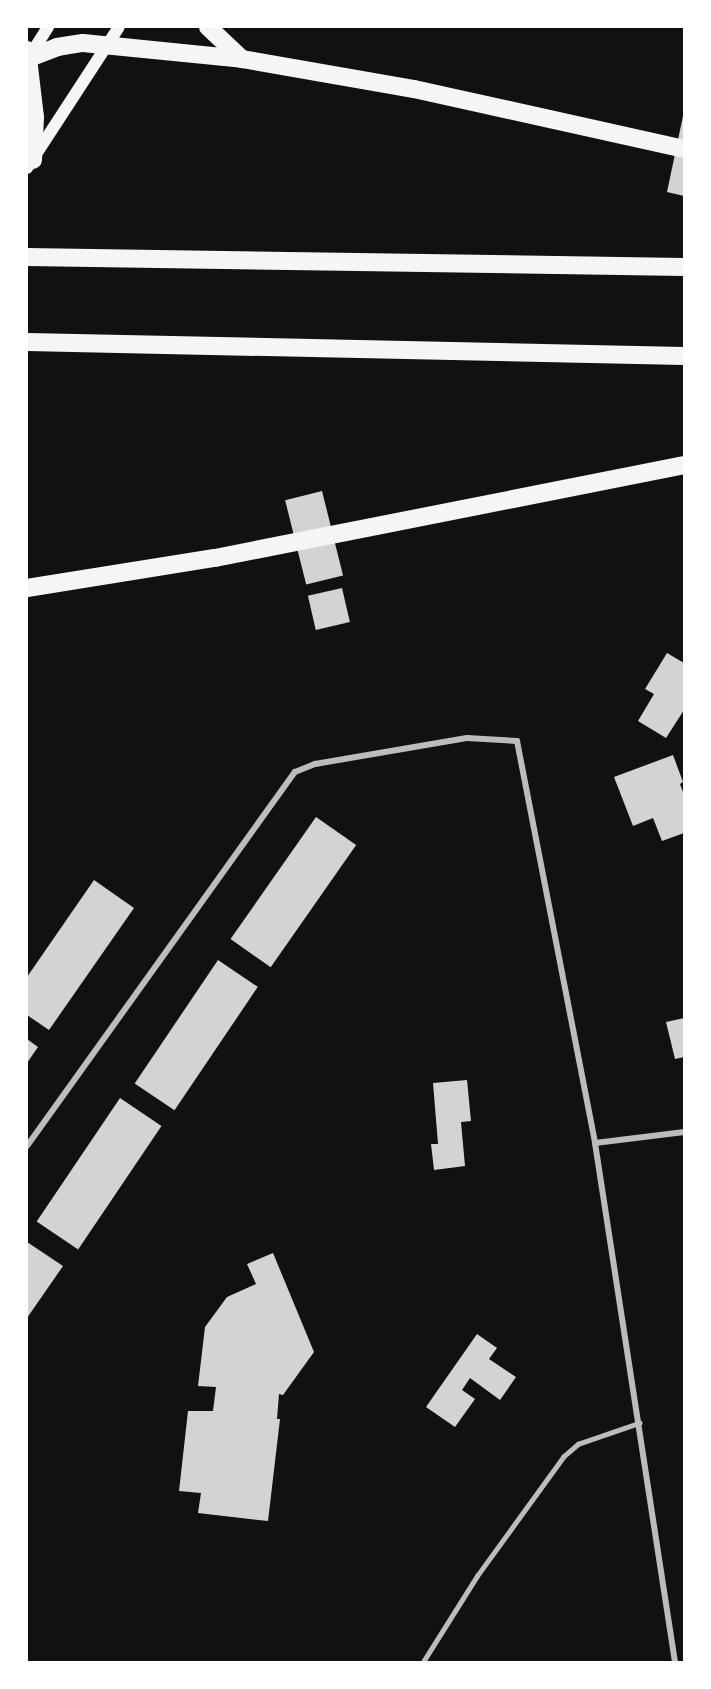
<!DOCTYPE html>
<style>
body{margin:0}
#map{position:relative;width:711px;height:1689px;overflow:hidden;background:#111;font-family:"Alegreya Sans",sans-serif}
div>[style]{position:absolute}
.building>*{inset:0;background:#d3d3d3;transform-origin:0 0}
.service>*{height:4.5px;margin:-2.25px;padding:0 2.25px;transform-origin:2.25px;border-radius:2.25px;background:#bcbcbc}
.minor>*{height:6px;margin:-3px;padding:0 3px;transform-origin:3px;border-radius:3px;background:#bcbcbc}
.secondary>*{height:12px;margin:-6px;padding:0 6px;transform-origin:6px;border-radius:6px;background:#f5f5f5}
.motorway>*{height:18px;margin:-9px;padding:0 9px;transform-origin:9px;border-radius:9px;background:#f5f5f5}
span{translate:-50% -50%;white-space:nowrap;text-align:center;line-height:1.15;-webkit-text-stroke:4.5px #fff;paint-order:stroke}
.frame{position:absolute;inset:0;border:28px solid #fff;pointer-events:none}
</style>
<div id="map">
<div class="building">
<i style="clip-path:polygon(683px 116px,684px 116px,684px 196px,667px 192px)"></i>
<i style="left:322px;top:491px;width:87px;height:38px;rotate:76deg"></i>
<i style="left:342px;top:588px;width:35px;height:35px;rotate:77deg"></i>
<i style="clip-path:polygon(667px 653px,684px 663px,684px 710px,666px 738px,638px 721px,654px 694px,645px 689px)"></i>
<i style="clip-path:polygon(673px 755px,683px 782px,680px 784px,684px 795px,684px 833px,662px 841px,653px 818px,633px 826px,614px 777px)"></i>
<i style="left:316px;top:817px;width:49px;height:149px;rotate:35deg"></i>
<i style="clip-path:polygon(94px 880px,134px 908px,49px 1030px,27px 1015px,27px 977px)"></i>
<i style="left:218px;top:960px;width:48px;height:149px;rotate:34deg"></i>
<i style="clip-path:polygon(684px 1018px,684px 1057px,675px 1059px,666px 1022px)"></i>
<i style="clip-path:polygon(27px 1039px,38px 1047px,27px 1063px)"></i>
<i style="clip-path:polygon(467px 1080px,471px 1121px,461px 1122px,465px 1166px,434px 1170px,431px 1144px,438px 1144px,433px 1083px)"></i>
<i style="left:120px;top:1098px;width:50px;height:149px;rotate:34deg"></i>
<i style="clip-path:polygon(27px 1242px,63px 1266px,27px 1318px)"></i>
<i style="clip-path:polygon(273px 1253px,314px 1352px,283px 1395px,279px 1394px,277px 1419px,280px 1419px,268px 1521px,198px 1513px,201px 1493px,179px 1491px,188px 1411px,213px 1411px,216px 1387px,198px 1386px,205px 1327px,227px 1297px,256px 1284px,247px 1264px)"></i>
<i style="clip-path:polygon(477px 1334px,497px 1348px,489px 1359px,516px 1377px,500px 1400px,470px 1378px,462px 1390px,475px 1399px,455px 1427px,426px 1407px)"></i>
</div>
<div class="service">
<i style="left:423px;top:1662px;width:102px;rotate:-57.9deg"></i>
<i style="left:477px;top:1576px;width:147px;rotate:-54.1deg"></i>
<i style="left:563px;top:1457px;width:20px;rotate:-41deg"></i>
<i style="left:578px;top:1444px;width:65px;rotate:-19deg"></i>
</div>
<div class="minor">
<i style="left:595px;top:1143px;width:90px;rotate:-7deg"></i>
<i style="left:27px;top:1146px;width:460px;rotate:-54.4deg"></i>
<i style="left:295px;top:772px;width:22px;rotate:-22deg"></i>
<i style="left:315px;top:764px;width:154px;rotate:-9.7deg"></i>
<i style="left:467px;top:738px;width:50px;rotate:3.4deg"></i>
<i style="left:517px;top:741px;width:409px;rotate:79deg"></i>
<i style="left:595px;top:1143px;width:525px;rotate:81.24deg"></i>
</div>
<div class="secondary">
<i style="left:28px;top:59px;width:38px;rotate:-58deg"></i>
<i style="left:27px;top:168px;width:168px;rotate:-56.9deg"></i>
</div>
<div class="motorway">
<i style="left:208px;top:27px;width:47px;rotate:43.3deg"></i>
<i style="left:27px;top:50px;width:67px;rotate:83.2deg"></i>
<i style="left:35px;top:117px;width:43px;rotate:92.7deg"></i>
<i style="left:29px;top:58px;width:30px;rotate:-21deg"></i>
<i style="left:57px;top:47px;width:26px;rotate:-9deg"></i>
<i style="left:83px;top:43px;width:160px;rotate:5.7deg"></i>
<i style="left:242px;top:59px;width:175px;rotate:9.9deg"></i>
<i style="left:414px;top:89px;width:277px;rotate:12.5deg"></i>
<i style="left:27px;top:257px;width:657px;rotate:0.87deg"></i>
<i style="left:27px;top:342px;width:657px;rotate:1.22deg"></i>
<i style="left:27px;top:588px;width:190px;rotate:-9.1deg"></i>
<i style="left:215px;top:558px;width:478px;rotate:-11.2deg"></i>
</div>
<div class="frame"></div>
</div>
